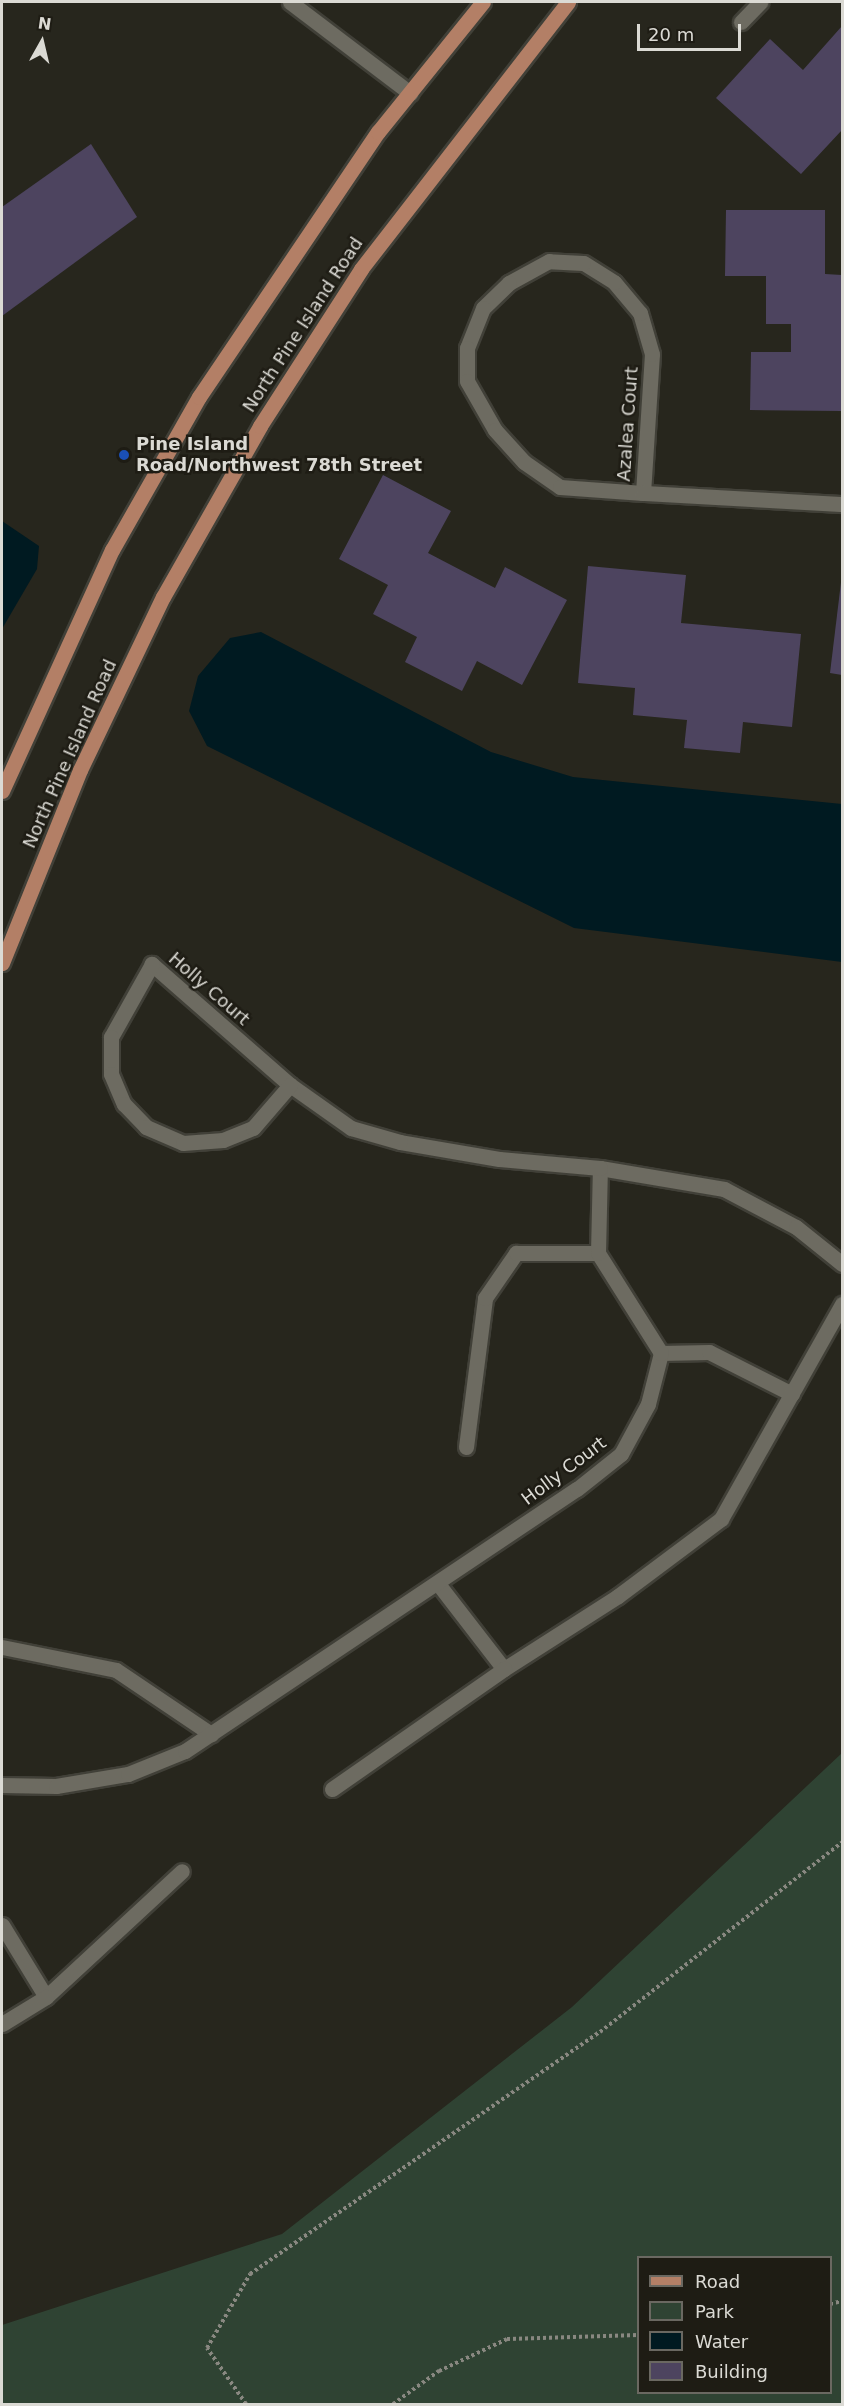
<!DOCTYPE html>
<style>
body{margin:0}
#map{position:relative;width:844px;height:2406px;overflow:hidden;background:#27261d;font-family:"DejaVu Sans",sans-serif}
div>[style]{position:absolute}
.green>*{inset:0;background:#2f4333}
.water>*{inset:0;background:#001a21}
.building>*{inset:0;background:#4d445f}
.path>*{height:4px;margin-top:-2px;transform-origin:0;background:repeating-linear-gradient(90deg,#898881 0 3px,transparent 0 6px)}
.roads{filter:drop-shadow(2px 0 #414038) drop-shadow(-2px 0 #414038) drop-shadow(0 2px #414038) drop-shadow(0 -2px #414038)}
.minor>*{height:15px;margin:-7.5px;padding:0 7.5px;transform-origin:7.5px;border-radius:7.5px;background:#6d6b61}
.major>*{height:15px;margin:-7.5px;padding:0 7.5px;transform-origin:7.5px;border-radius:7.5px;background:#b37f66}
.dots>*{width:16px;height:16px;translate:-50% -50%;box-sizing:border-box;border:3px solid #1e1c14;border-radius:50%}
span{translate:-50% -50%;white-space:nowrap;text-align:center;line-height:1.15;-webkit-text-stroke:5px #1e1c14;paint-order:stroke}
.street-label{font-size:18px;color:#dbdad4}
.poi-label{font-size:18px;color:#dbdad4;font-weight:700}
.left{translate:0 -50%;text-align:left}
.frame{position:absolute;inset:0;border:3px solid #dbdad4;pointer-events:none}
.legend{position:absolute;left:637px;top:2256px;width:195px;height:138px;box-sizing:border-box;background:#1e1c14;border:2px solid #6a6861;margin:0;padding:8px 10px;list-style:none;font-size:18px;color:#dbdad4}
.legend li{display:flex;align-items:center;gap:12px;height:30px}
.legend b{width:30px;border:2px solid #6a6861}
.north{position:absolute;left:12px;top:12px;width:60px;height:60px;-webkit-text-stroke:4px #1e1c14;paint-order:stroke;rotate:8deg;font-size:16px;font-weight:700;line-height:24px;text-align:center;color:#dbdad4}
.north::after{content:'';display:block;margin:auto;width:21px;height:27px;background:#dbdad4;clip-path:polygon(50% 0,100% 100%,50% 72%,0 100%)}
.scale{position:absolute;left:637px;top:24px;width:104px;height:27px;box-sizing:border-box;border:3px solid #dbdad4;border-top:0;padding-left:8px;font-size:18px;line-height:21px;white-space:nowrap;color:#dbdad4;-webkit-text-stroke:4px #1e1c14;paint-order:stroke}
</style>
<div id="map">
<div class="green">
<i style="clip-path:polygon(evenodd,842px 1753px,842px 2404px,2px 2404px,2px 2325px,282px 2234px,572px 2007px,842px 1753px,638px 2258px,830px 2258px,830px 2392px,638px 2392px,638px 2258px)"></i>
</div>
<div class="water">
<i style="clip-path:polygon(2px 521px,39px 546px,37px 569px,2px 629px)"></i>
<i style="clip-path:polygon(261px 632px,491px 752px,573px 777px,842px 804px,842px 962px,574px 928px,207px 746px,189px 711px,198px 676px,230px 638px)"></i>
</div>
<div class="building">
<i style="clip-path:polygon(842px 26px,842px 130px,801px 174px,716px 98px,770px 39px,803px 70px)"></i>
<i style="clip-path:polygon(91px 144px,137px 217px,2px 316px,2px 207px)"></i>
<i style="clip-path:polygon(726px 210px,825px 210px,825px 274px,842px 275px,842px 411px,750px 410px,751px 352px,791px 352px,791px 324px,766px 324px,766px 276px,725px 276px)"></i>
<i style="clip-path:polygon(383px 475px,451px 511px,428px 553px,495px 588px,505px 567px,567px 600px,522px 685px,477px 661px,462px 691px,405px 662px,417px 637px,373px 614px,388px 585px,339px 559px)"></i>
<i style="clip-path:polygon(588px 566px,686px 575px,681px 623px,801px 634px,792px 727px,743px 722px,740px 753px,684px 748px,687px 720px,633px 715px,635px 688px,578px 683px)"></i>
<i style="clip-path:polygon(842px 574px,842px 675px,830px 673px)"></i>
</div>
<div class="path">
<i style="left:830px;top:2304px;width:12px;rotate:-14deg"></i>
<i style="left:246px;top:2404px;width:68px;rotate:-124.9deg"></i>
<i style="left:207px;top:2348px;width:86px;rotate:-59.8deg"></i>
<i style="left:250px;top:2274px;width:426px;rotate:-34.7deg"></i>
<i style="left:600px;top:2032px;width:308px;rotate:-38.1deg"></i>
<i style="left:393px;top:2404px;width:57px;rotate:-35.7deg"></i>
<i style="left:439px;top:2371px;width:75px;rotate:-25.2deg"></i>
<i style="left:507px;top:2339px;width:131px;rotate:-1.7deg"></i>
</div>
<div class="roads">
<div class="minor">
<i style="left:290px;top:2px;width:151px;rotate:37.2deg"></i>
<i style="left:741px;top:22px;width:28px;rotate:-46deg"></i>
<i style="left:643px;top:493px;width:139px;rotate:-86.3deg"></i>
<i style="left:652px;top:354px;width:43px;rotate:-106.3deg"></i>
<i style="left:640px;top:313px;width:40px;rotate:-130deg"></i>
<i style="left:614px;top:282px;width:36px;rotate:-148deg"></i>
<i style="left:583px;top:263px;width:34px;rotate:-177deg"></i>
<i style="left:549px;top:261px;width:46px;rotate:151.2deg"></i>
<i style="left:509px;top:283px;width:36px;rotate:136deg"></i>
<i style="left:483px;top:308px;width:43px;rotate:111.8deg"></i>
<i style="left:467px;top:348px;width:33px;rotate:90deg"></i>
<i style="left:467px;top:381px;width:56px;rotate:60.3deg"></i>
<i style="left:495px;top:430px;width:43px;rotate:47.8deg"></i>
<i style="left:524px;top:462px;width:44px;rotate:34.8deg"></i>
<i style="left:560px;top:487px;width:83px;rotate:4.1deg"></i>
<i style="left:643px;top:493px;width:199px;rotate:3.2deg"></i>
<i style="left:600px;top:1168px;width:126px;rotate:9.6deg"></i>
<i style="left:724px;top:1189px;width:81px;rotate:27.8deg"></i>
<i style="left:796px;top:1227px;width:59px;rotate:38.8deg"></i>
<i style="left:661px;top:1353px;width:48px;rotate:-1.2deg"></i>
<i style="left:709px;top:1352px;width:93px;rotate:26.8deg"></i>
<i style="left:466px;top:1447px;width:150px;rotate:-82.7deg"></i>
<i style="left:485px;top:1298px;width:55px;rotate:-55.4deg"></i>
<i style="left:516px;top:1253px;width:82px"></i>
<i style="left:439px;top:1585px;width:106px;rotate:52.3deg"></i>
<i style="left:504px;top:1669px;width:135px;rotate:-32.6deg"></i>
<i style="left:618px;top:1596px;width:129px;rotate:-36.8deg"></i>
<i style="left:721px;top:1519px;width:247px;rotate:-60.6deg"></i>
<i style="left:2px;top:1647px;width:116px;rotate:11.4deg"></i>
<i style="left:116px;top:1670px;width:115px;rotate:34deg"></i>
<i style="left:2px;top:1785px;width:54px;rotate:1.1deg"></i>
<i style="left:56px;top:1786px;width:73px;rotate:-9.5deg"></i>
<i style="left:128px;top:1774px;width:61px;rotate:-22deg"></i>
<i style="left:185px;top:1751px;width:471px;rotate:-33.8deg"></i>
<i style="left:577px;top:1489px;width:56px;rotate:-38.5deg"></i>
<i style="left:621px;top:1454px;width:57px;rotate:-61.6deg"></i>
<i style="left:648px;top:1404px;width:53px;rotate:-75.7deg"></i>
<i style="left:661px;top:1353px;width:118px;rotate:-122.2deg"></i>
<i style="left:598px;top:1253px;width:85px;rotate:-88.7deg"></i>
<i style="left:600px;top:1168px;width:101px;rotate:-174.9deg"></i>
<i style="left:499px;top:1159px;width:100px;rotate:-170.3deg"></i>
<i style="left:400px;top:1142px;width:51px;rotate:-164.1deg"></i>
<i style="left:351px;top:1128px;width:75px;rotate:-144.8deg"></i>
<i style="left:290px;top:1085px;width:184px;rotate:-138.8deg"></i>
<i style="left:152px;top:964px;width:84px;rotate:119.3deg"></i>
<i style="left:111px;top:1037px;width:37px;rotate:90deg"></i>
<i style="left:111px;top:1074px;width:33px;rotate:67deg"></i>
<i style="left:124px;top:1104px;width:32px;rotate:46deg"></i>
<i style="left:146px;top:1127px;width:40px;rotate:23.4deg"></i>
<i style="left:183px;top:1143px;width:40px;rotate:-4.3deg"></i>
<i style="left:223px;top:1140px;width:32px;rotate:-22deg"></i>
<i style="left:253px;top:1128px;width:57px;rotate:-49.3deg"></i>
<i style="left:332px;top:1789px;width:210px;rotate:-34.9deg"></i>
<i style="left:2px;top:1925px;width:84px;rotate:58.6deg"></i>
<i style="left:46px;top:1997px;width:185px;rotate:-42.8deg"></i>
<i style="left:2px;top:2024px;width:52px;rotate:-31.5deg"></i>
</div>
<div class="major">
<i style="left:2px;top:791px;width:265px;rotate:-65.5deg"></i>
<i style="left:112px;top:550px;width:176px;rotate:-60.4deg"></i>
<i style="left:199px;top:397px;width:320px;rotate:-56deg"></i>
<i style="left:378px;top:132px;width:167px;rotate:-51.1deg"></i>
<i style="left:2px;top:963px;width:208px;rotate:-68deg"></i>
<i style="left:80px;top:770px;width:192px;rotate:-64.4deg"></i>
<i style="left:163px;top:597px;width:197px;rotate:-60.4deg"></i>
<i style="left:260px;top:426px;width:187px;rotate:-57.2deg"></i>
<i style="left:361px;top:269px;width:338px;rotate:-52.2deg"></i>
</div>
</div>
<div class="dots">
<i style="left:124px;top:455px;background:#1a4fb4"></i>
</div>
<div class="street-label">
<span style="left:303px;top:325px;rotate:-57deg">North Pine Island Road</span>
<span style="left:628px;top:424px;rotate:-86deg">Azalea Court</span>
<span style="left:70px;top:754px;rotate:-66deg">North Pine Island Road</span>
<span style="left:209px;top:989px;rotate:41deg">Holly Court</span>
<span style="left:564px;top:1471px;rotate:-37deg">Holly Court</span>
</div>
<div class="poi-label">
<span class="left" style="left:136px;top:455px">Pine Island<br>Road/Northwest 78th Street</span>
</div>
<div class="frame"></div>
<ul class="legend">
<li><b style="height:8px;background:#b37f66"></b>Road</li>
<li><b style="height:16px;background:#2f4333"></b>Park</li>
<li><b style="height:16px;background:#001a21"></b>Water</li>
<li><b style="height:16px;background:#4d445f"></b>Building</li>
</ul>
<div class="north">N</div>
<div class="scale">20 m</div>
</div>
